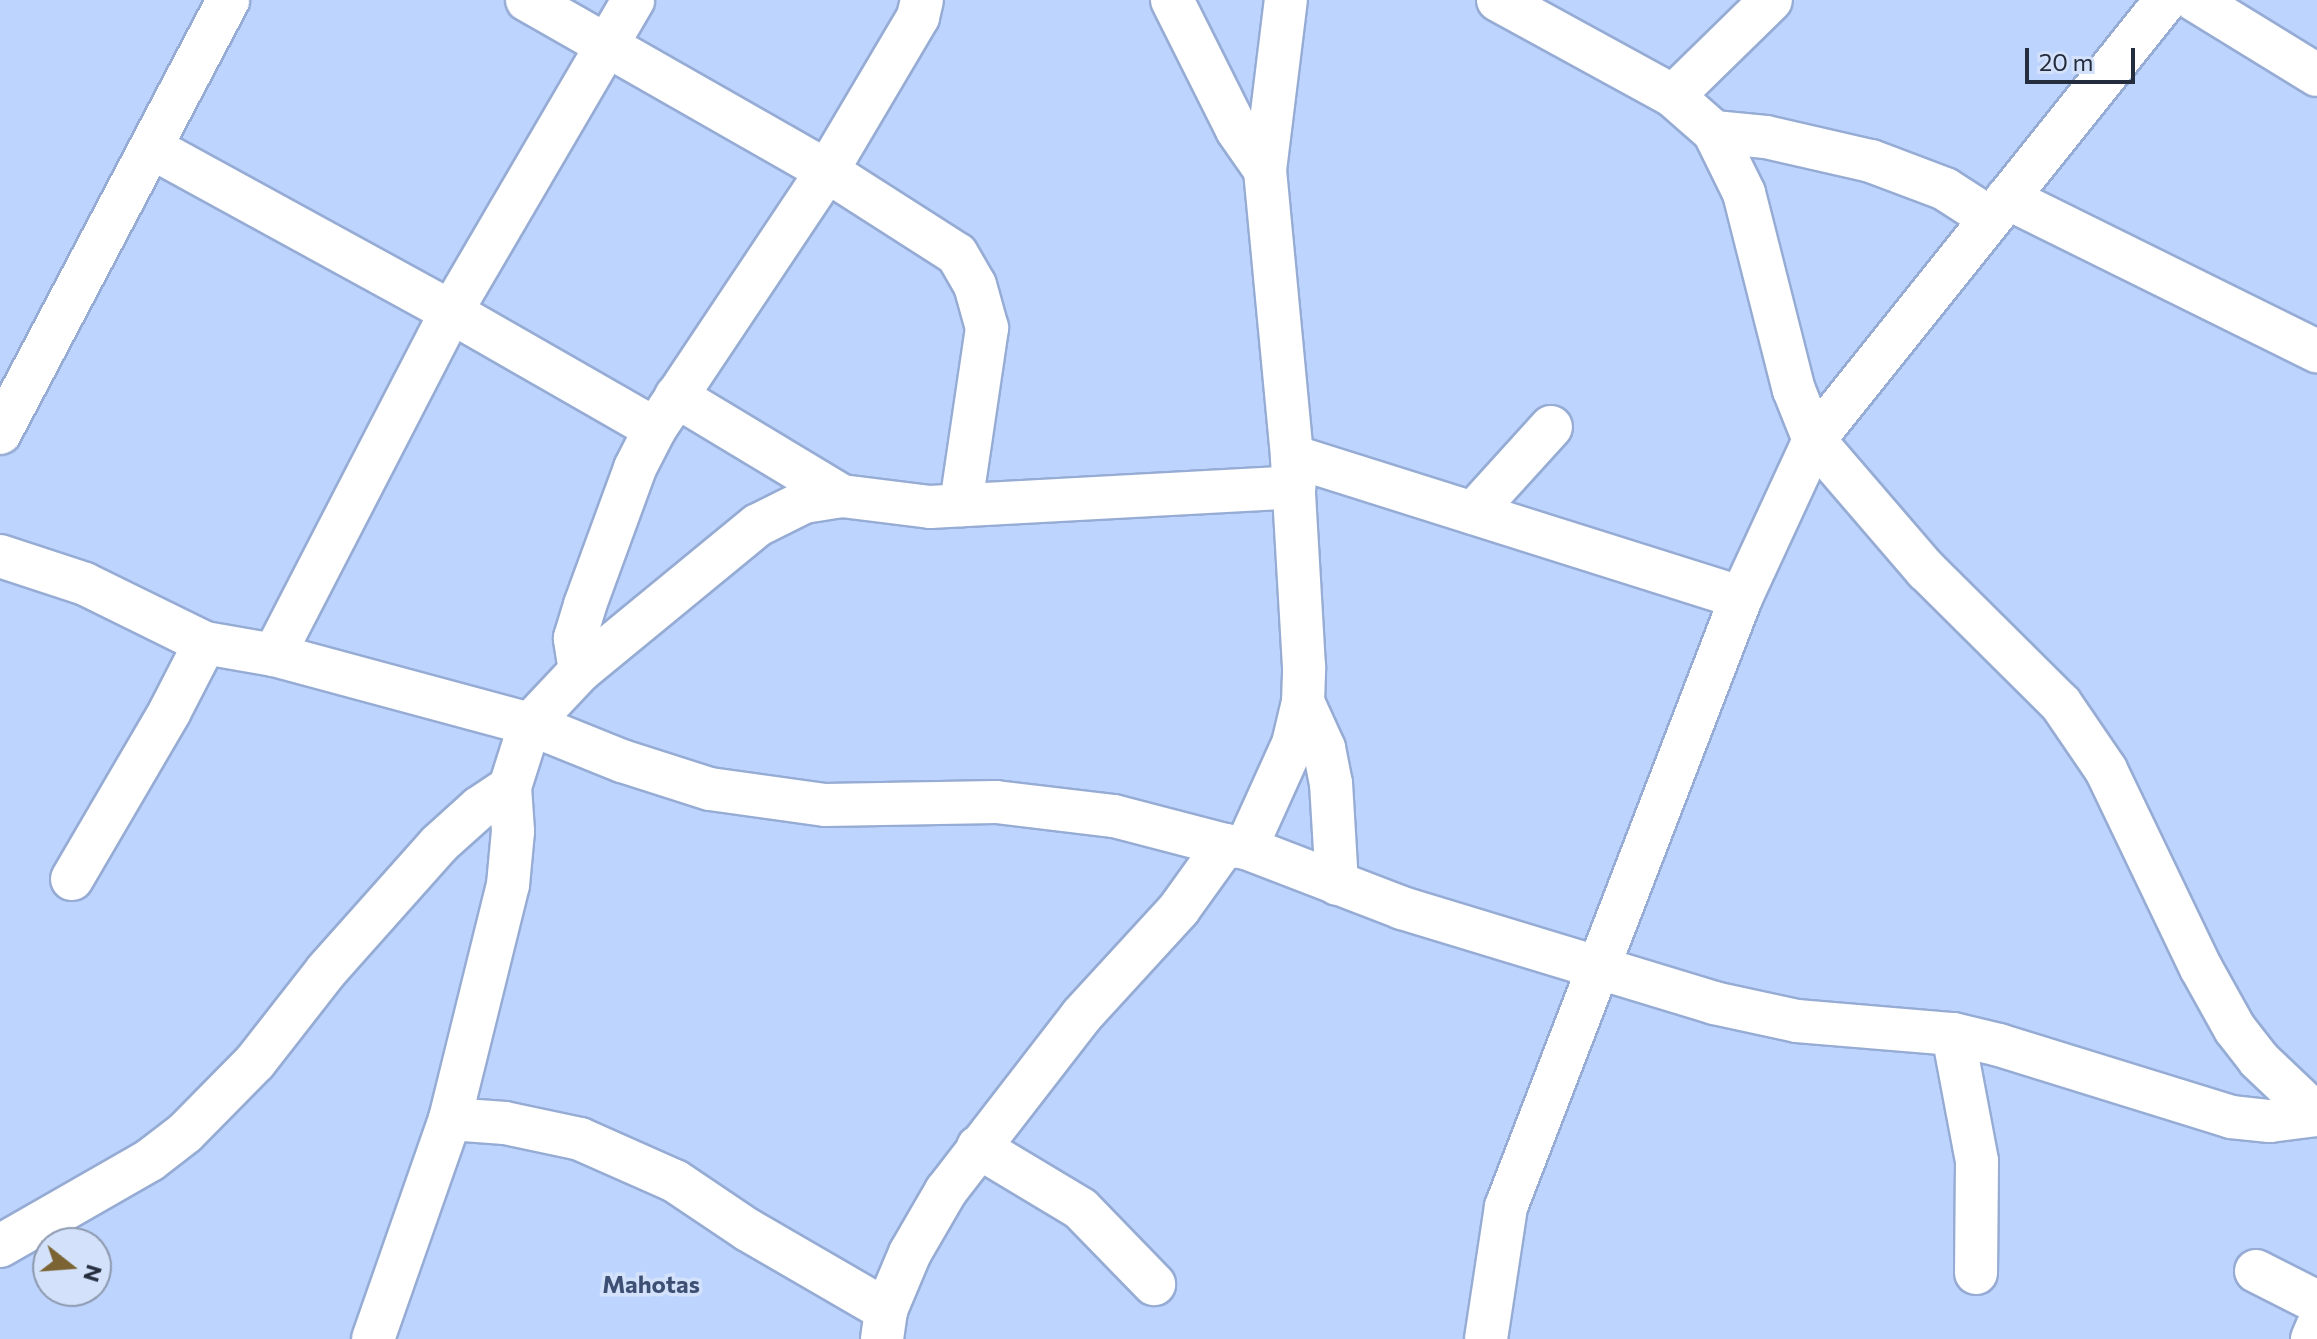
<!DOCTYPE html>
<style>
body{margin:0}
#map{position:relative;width:2317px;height:1339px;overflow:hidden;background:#bdd4fe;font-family:Commissioner,sans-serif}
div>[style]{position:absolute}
.roads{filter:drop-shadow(2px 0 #96acd4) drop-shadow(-2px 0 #96acd4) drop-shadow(0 2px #96acd4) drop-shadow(0 -2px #96acd4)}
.street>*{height:42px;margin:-21px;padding:0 21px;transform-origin:21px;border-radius:21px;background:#fff}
span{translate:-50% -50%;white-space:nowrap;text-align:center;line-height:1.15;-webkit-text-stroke:7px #d3e1fa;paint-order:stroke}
.neighbourhood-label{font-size:24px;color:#3d4f73;font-weight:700}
.north{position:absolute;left:32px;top:1227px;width:80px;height:80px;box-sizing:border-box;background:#d3e1fa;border:2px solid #8d99ae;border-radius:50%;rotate:107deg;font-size:22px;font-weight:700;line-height:32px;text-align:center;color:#242d3d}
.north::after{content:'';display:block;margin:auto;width:28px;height:36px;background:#7b6333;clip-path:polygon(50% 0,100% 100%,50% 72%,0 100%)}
.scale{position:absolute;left:2025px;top:48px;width:110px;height:36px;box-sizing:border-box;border:4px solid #242d3d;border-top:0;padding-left:10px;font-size:24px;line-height:28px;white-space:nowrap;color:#242d3d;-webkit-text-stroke:6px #d3e1fa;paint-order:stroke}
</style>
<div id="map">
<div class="roads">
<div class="street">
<i style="left:527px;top:0;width:345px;rotate:29.7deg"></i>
<i style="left:827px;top:171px;width:154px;rotate:32.6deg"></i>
<i style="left:957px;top:254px;width:36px;rotate:60deg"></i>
<i style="left:975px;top:285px;width:45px;rotate:74.4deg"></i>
<i style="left:987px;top:328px;width:179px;rotate:98.4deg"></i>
<i style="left:1172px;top:0;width:145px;rotate:63.4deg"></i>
<i style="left:1237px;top:130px;width:49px;rotate:55deg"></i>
<i style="left:1498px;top:0;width:200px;rotate:28.7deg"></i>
<i style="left:1673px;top:96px;width:55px;rotate:41.3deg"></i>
<i style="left:1714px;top:132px;width:68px;rotate:63.8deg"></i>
<i style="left:1744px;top:193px;width:203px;rotate:75.8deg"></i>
<i style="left:1794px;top:390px;width:54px;rotate:68.2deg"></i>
<i style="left:1814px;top:440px;width:172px;rotate:49.3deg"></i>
<i style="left:1926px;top:570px;width:190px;rotate:44.8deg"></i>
<i style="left:2061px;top:704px;width:80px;rotate:55.7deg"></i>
<i style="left:2106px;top:770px;width:220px;rotate:64.4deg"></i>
<i style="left:2201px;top:968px;width:70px;rotate:60.9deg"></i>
<i style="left:2235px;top:1029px;width:39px;rotate:52deg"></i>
<i style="left:2259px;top:1060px;width:80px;rotate:43.5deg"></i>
<i style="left:2195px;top:0;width:143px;rotate:31.6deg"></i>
<i style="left:1673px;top:96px;width:137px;rotate:-44.4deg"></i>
<i style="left:1714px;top:132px;width:52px;rotate:5.5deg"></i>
<i style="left:1766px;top:137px;width:108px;rotate:12.9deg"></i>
<i style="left:1871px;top:161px;width:79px;rotate:20.7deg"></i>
<i style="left:1945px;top:189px;width:54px;rotate:32.8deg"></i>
<i style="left:152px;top:148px;width:341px;rotate:28.7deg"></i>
<i style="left:451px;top:312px;width:235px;rotate:29.8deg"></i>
<i style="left:2007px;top:198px;width:346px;rotate:26.3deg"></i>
<i style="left:676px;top:396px;width:194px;rotate:31.1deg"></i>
<i style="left:0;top:433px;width:489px;rotate:-62.2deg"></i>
<i style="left:1292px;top:456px;width:471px;rotate:17.5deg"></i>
<i style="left:1473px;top:513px;width:116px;rotate:-47.8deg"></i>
<i style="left:0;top:556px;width:89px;rotate:18.2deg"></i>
<i style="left:85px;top:584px;width:134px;rotate:26.2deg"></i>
<i style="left:205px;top:643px;width:70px;rotate:9.9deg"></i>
<i style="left:274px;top:655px;width:265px;rotate:15.1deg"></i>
<i style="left:530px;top:724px;width:99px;rotate:21.9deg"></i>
<i style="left:622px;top:761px;width:92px;rotate:17.7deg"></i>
<i style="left:710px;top:789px;width:116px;rotate:7.9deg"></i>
<i style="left:825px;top:805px;width:171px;rotate:-1deg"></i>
<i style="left:996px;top:802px;width:119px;rotate:6.8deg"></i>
<i style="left:1114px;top:816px;width:115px;rotate:14.6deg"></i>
<i style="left:274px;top:655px;width:386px;rotate:-62.7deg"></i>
<i style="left:451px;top:312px;width:361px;rotate:-59.7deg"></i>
<i style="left:580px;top:671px;width:33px;rotate:-99deg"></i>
<i style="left:575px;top:638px;width:34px;rotate:-73deg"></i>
<i style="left:585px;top:605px;width:146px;rotate:-69.9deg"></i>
<i style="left:635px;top:468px;width:44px;rotate:-62.9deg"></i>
<i style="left:655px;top:429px;width:310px;rotate:-56.3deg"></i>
<i style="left:827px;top:171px;width:179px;rotate:-59.4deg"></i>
<i style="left:918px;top:17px;width:17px;rotate:-77deg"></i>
<i style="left:1303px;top:702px;width:51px;rotate:65.5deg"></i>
<i style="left:1324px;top:748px;width:36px;rotate:79deg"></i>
<i style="left:1331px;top:783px;width:101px;rotate:86.6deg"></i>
<i style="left:1246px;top:848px;width:167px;rotate:21deg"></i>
<i style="left:1402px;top:908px;width:326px;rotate:16.9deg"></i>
<i style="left:1714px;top:1003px;width:85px;rotate:12.2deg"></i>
<i style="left:1797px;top:1021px;width:157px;rotate:4.8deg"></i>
<i style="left:1953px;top:1034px;width:47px;rotate:13.4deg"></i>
<i style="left:1999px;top:1045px;width:243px;rotate:17.2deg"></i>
<i style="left:2231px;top:1117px;width:39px;rotate:6deg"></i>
<i style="left:2270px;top:1121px;width:47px;rotate:-7.3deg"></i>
<i style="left:72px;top:879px;width:194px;rotate:-59.7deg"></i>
<i style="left:170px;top:711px;width:76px;rotate:-62.8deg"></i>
<i style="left:1953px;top:1034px;width:129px;rotate:79.3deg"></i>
<i style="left:1977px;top:1161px;width:112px;rotate:90.5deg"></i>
<i style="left:450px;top:1119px;width:55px;rotate:4.2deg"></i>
<i style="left:505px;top:1123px;width:77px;rotate:12deg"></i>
<i style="left:580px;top:1139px;width:104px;rotate:23.9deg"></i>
<i style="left:675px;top:1181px;width:88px;rotate:33.9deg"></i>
<i style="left:748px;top:1230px;width:160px;rotate:30.1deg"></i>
<i style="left:978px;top:1147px;width:120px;rotate:31deg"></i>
<i style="left:1081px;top:1209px;width:105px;rotate:45.8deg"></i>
<i style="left:0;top:1246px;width:173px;rotate:-29.8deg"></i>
<i style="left:150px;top:1160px;width:44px;rotate:-37.6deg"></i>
<i style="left:185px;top:1133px;width:100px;rotate:-45.4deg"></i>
<i style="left:255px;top:1062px;width:115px;rotate:-52deg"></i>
<i style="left:326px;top:971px;width:170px;rotate:-48.3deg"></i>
<i style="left:439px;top:844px;width:54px;rotate:-42deg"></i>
<i style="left:479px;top:808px;width:37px;rotate:-34deg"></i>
<i style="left:2256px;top:1271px;width:68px;rotate:26.9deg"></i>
<i style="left:373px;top:1339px;width:233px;rotate:-70.7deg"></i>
<i style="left:450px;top:1119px;width:241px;rotate:-76.1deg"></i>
<i style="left:508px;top:885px;width:54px;rotate:-84.7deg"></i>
<i style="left:513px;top:831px;width:44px;rotate:-93.9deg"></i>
<i style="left:510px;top:787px;width:66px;rotate:-72.4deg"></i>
<i style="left:530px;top:724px;width:73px;rotate:-46.7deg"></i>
<i style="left:580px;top:671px;width:230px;rotate:-39.4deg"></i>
<i style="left:758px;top:525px;width:51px;rotate:-26.6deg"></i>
<i style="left:804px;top:502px;width:38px;rotate:-9deg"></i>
<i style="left:842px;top:496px;width:89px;rotate:7.1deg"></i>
<i style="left:930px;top:507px;width:365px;rotate:-3.1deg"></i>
<i style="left:882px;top:1339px;width:29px;rotate:-82deg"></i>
<i style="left:886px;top:1310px;width:62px;rotate:-67.2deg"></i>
<i style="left:910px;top:1253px;width:72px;rotate:-59.9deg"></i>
<i style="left:946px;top:1191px;width:222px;rotate:-52.3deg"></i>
<i style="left:1082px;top:1015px;width:144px;rotate:-47.5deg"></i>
<i style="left:1179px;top:909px;width:79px;rotate:-54.3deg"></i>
<i style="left:1225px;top:845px;width:21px;rotate:8deg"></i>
<i style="left:1246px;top:848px;width:114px;rotate:-65.7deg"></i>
<i style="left:1293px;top:744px;width:43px;rotate:-76.6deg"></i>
<i style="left:1303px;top:702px;width:35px;rotate:-88deg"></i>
<i style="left:1304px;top:667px;width:211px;rotate:-93.3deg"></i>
<i style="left:1292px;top:456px;width:287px;rotate:-95.4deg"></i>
<i style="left:1265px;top:170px;width:171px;rotate:-83deg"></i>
<i style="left:1486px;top:1339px;width:134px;rotate:-81.4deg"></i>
<i style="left:1506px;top:1207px;width:653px;rotate:-68.9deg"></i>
<i style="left:1741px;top:598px;width:174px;rotate:-65.2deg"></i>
<i style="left:1814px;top:440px;width:563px;rotate:-51.34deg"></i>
<i style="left:2312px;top:1339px;width:13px;rotate:-67deg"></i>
</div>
</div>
<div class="neighbourhood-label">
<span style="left:651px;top:1284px">Mahotas</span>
</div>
<div class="north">N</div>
<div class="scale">20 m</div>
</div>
